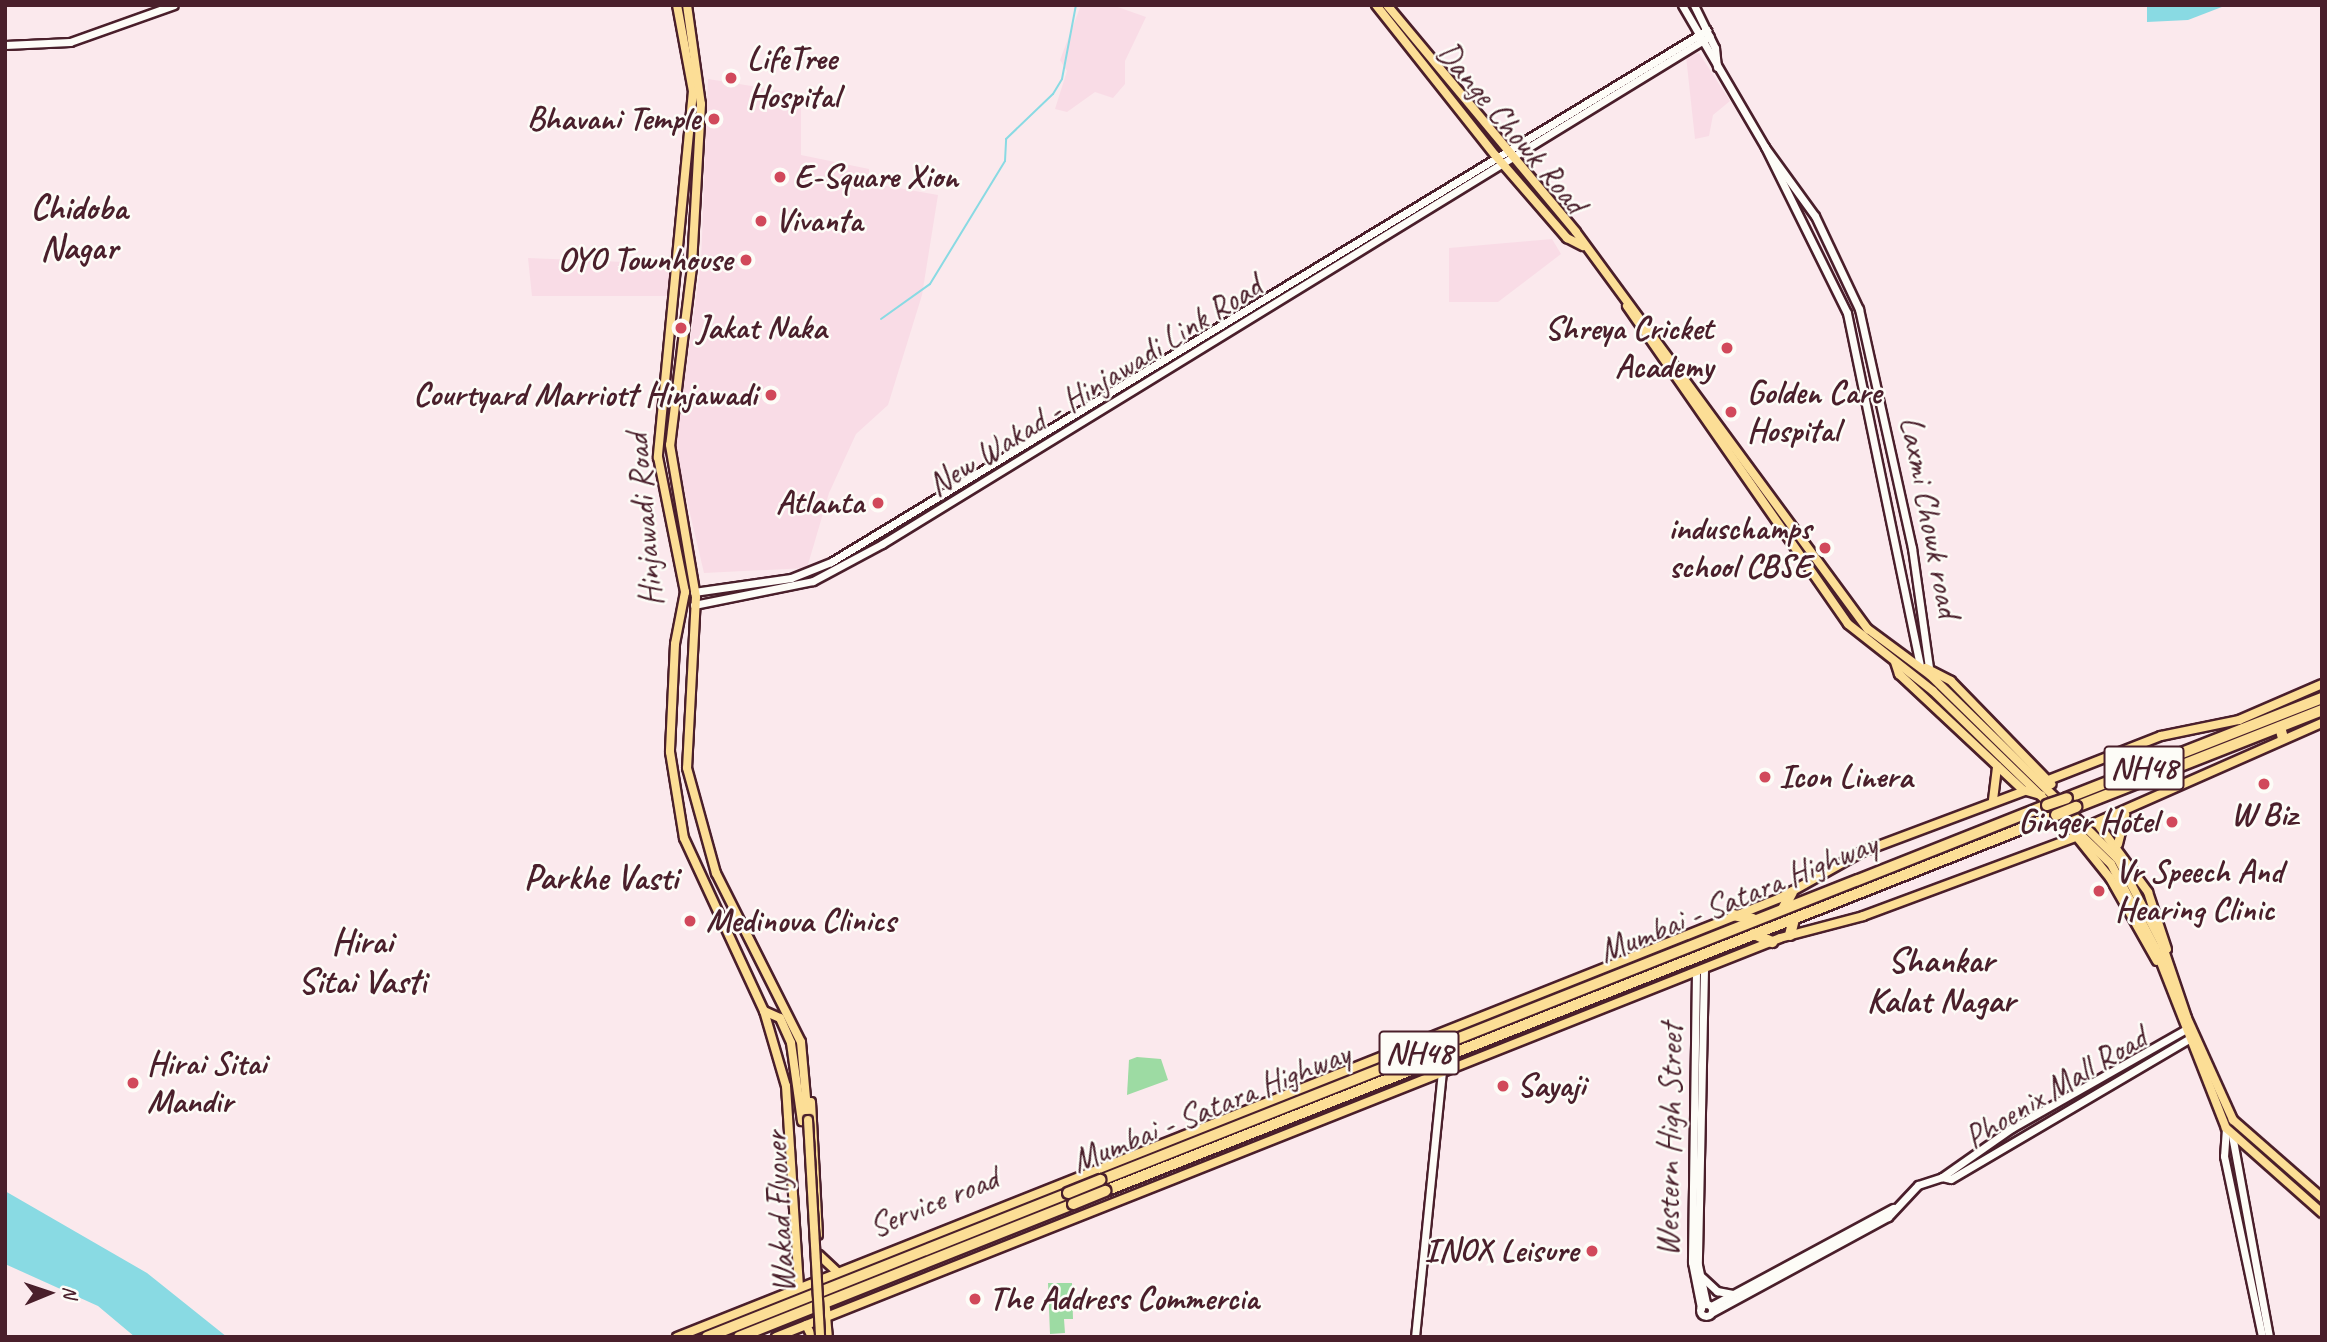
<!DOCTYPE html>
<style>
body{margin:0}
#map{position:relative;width:2327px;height:1342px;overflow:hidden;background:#fbe9ed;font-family:Caveat,sans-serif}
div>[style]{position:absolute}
.built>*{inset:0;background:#f9dce6}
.green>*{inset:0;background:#9ddba3}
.water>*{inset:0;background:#89dae3}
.stream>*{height:2px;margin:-1px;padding:0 1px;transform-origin:1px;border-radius:1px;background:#89dae3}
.roads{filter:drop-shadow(2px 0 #4a1f2b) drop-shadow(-2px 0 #4a1f2b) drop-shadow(0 2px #4a1f2b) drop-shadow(0 -2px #4a1f2b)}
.secondary>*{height:7px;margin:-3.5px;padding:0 3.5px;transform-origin:3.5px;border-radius:3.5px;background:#fdfcf7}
.secondary>.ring{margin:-3.5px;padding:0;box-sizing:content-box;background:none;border:7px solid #fdfcf7;border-radius:50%}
.primary>*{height:8px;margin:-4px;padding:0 4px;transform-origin:4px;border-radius:4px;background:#fcde96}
.highway>*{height:10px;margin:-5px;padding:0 5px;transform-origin:5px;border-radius:5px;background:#fcde96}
.bridges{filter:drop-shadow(2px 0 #4a1f2b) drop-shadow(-2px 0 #4a1f2b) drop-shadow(0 2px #4a1f2b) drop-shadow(0 -2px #4a1f2b)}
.primary-bridge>*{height:8px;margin:-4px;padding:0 4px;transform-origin:4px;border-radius:4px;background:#fcde96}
.highway-bridge>*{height:10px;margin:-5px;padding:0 5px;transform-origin:5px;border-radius:5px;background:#fcde96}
.dots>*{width:19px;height:19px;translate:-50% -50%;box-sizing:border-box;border:4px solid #fdfcf7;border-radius:50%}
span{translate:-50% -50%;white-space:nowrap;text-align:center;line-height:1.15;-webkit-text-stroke:5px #fdfcf7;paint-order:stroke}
.shield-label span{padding:2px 5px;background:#fdfcf7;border:2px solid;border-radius:5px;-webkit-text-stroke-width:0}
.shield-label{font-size:32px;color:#4a1f2b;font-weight:700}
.poi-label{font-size:33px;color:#4a1f2b;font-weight:700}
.left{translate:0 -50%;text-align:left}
.right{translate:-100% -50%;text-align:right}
.street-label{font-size:33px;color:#4a1f2b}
.neighbourhood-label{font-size:35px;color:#4a1f2b;font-weight:700}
.frame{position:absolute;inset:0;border:7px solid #4a1f2b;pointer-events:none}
.north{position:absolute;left:14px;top:1258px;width:70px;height:70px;-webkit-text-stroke:5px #fdfcf7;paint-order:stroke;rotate:88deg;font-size:19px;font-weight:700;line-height:28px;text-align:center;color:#4a1f2b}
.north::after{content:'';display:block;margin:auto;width:24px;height:32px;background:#4a1f2b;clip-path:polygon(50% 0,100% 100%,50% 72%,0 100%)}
</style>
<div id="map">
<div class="built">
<i style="clip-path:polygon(1081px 5px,1112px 5px,1146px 17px,1125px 61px,1125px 84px,1113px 98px,1095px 92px,1067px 112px,1055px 109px,1067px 71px,1060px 60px)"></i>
<i style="clip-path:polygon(1699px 53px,1730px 101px,1713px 115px,1709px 136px,1695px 139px,1686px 56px)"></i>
<i style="clip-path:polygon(708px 79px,801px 94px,801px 155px,869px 169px,869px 183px,938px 195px,922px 295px,888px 405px,856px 434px,829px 493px,807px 568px,704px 573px,675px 450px,701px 263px)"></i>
<i style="clip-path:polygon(1552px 239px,1561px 254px,1498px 302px,1449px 302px,1449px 248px)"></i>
<i style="clip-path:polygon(528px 258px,673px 264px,669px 296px,532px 296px)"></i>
</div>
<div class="green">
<i style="clip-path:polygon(1137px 1057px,1161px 1059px,1168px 1080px,1127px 1095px,1129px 1060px)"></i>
<i style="clip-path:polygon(1048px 1283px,1072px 1283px,1073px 1319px,1064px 1319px,1065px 1333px,1050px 1334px)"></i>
</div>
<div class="water">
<i style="clip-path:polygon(2147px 5px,2227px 5px,2188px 20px,2147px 22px)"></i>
<i style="clip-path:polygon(5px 1191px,147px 1273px,227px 1337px,135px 1337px,98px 1306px,5px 1264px)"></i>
</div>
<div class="stream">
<i style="left:881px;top:319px;width:60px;rotate:-35.5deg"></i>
<i style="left:930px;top:284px;width:144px;rotate:-58.6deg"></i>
<i style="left:1005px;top:161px;width:22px;rotate:-87deg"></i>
<i style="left:1006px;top:139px;width:65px;rotate:-43.8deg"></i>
<i style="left:1053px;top:94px;width:17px;rotate:-59deg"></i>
<i style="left:1062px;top:79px;width:75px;rotate:-79.3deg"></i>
<i style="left:1090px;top:1337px;width:2px"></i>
</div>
<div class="roads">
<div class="secondary">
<i style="left:1682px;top:5px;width:164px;rotate:59.7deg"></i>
<i style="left:1765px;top:147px;width:185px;rotate:63.7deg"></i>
<i style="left:1847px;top:313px;width:360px;rotate:78.3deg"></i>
<i style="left:1694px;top:5px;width:48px;rotate:64deg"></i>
<i style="left:1715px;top:48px;width:19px;rotate:84deg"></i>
<i style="left:5px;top:45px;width:65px;rotate:-2.6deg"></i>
<i style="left:70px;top:42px;width:110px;rotate:-19.6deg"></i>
<i style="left:1765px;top:147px;width:85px;rotate:54.1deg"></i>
<i style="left:1815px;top:216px;width:103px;rotate:64.7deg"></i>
<i style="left:1859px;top:309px;width:245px;rotate:77.5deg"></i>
<i style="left:1912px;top:548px;width:127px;rotate:81.9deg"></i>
<i style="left:694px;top:592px;width:98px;rotate:-8.2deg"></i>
<i style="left:791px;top:578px;width:43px;rotate:-21.8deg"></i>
<i style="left:831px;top:562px;width:1025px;rotate:-31.27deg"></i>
<i style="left:694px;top:605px;width:121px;rotate:-11.4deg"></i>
<i style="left:813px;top:581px;width:78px;rotate:-28.2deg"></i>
<i style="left:882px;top:544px;width:971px;rotate:-31.53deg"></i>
<i style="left:1704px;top:969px;width:296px;rotate:91.2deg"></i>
<i style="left:1698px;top:1265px;width:40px;rotate:78deg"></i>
<i style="left:1696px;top:972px;width:290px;rotate:90.8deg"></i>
<i style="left:1692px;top:1262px;width:47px;rotate:78.9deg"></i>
<i style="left:2226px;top:1128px;width:28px;rotate:94deg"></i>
<i style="left:2224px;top:1156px;width:185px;rotate:78.1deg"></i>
<i style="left:2232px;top:1135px;width:205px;rotate:79.6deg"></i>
<i style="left:1942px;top:1177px;width:9px;rotate:13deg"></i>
<i style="left:1951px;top:1179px;width:282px;rotate:-30.5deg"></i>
<i style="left:1702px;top:1277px;width:21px;rotate:43deg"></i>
<i style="left:1717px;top:1291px;width:16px;rotate:11deg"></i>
<i class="ring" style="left:1700px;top:1304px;width:5px;height:5px"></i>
<i style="left:1711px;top:1306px;width:207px;rotate:-28.3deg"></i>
<i style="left:1713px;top:1312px;width:199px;rotate:-28.5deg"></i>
<i style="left:1888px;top:1217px;width:44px;rotate:-46.8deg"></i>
<i style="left:1918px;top:1185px;width:25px;rotate:-18deg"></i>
<i style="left:1942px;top:1177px;width:85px;rotate:-35deg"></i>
<i style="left:2012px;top:1128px;width:205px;rotate:-29.6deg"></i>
<i style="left:1415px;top:1337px;width:267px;rotate:-84.2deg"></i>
</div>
<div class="primary">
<i style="left:677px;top:5px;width:87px;rotate:79.5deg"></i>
<i style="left:693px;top:91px;width:368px;rotate:95.5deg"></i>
<i style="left:658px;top:457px;width:138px;rotate:78.7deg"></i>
<i style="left:685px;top:592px;width:53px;rotate:100.9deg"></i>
<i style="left:675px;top:644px;width:108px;rotate:92.7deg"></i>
<i style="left:670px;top:752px;width:87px;rotate:80.8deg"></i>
<i style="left:684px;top:838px;width:191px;rotate:65.2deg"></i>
<i style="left:764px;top:1011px;width:78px;rotate:73.7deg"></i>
<i style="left:786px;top:1086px;width:201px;rotate:86.3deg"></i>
<i style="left:687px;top:5px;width:100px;rotate:82deg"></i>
<i style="left:701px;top:104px;width:163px;rotate:93.2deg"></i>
<i style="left:692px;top:267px;width:179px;rotate:97deg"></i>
<i style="left:670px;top:445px;width:154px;rotate:80.3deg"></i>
<i style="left:696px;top:597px;width:171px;rotate:93deg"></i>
<i style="left:687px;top:768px;width:109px;rotate:74.6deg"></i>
<i style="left:716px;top:873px;width:189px;rotate:63.3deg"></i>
<i style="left:801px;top:1042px;width:78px;rotate:84.9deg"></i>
<i style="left:1376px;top:5px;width:191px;rotate:51.6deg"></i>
<i style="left:1495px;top:155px;width:110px;rotate:49.1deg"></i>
<i style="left:1567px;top:238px;width:18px;rotate:27deg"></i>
<i style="left:1387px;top:5px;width:295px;rotate:50.2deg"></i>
<i style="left:1576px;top:232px;width:493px;rotate:53.7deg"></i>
<i style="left:1868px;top:629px;width:77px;rotate:36.6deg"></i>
<i style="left:1930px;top:675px;width:263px;rotate:44.4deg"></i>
<i style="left:2118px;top:859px;width:96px;rotate:62.6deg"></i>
<i style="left:2162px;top:944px;width:78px;rotate:71.3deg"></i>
<i style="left:2187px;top:1018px;width:112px;rotate:65.7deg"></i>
<i style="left:2233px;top:1120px;width:118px;rotate:41.2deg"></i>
<i style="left:1627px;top:306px;width:387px;rotate:55.2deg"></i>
<i style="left:1848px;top:624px;width:108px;rotate:38.2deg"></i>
<i style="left:1933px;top:691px;width:248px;rotate:44.2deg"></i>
<i style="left:2111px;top:864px;width:94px;rotate:62.1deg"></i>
<i style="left:2155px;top:947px;width:194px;rotate:68.6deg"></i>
<i style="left:2226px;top:1128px;width:128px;rotate:41.5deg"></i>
<i style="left:1895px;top:662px;width:13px;rotate:72deg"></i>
<i style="left:1899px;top:674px;width:170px;rotate:43.1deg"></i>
<i style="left:2023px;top:790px;width:19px;rotate:16deg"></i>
<i style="left:1926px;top:668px;width:28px;rotate:27deg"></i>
<i style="left:1951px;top:681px;width:144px;rotate:45.8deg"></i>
<i style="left:2051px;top:779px;width:118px;rotate:-21.4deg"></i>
<i style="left:2161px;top:736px;width:80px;rotate:-11.6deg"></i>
<i style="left:2239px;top:720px;width:90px;rotate:-23.4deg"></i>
<i style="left:1993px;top:800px;width:34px;rotate:-83deg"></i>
<i style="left:2095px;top:823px;width:248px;rotate:-23.8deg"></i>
<i style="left:2097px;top:823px;width:86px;rotate:53.5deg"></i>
<i style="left:2148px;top:892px;width:60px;rotate:71.6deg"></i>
<i style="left:2073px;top:832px;width:59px;rotate:51.2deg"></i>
<i style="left:2110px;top:878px;width:95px;rotate:60.5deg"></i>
<i style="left:2118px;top:844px;width:30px;rotate:-76deg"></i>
<i style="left:764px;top:1011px;width:17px;rotate:24deg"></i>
<i style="left:780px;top:1018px;width:27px;rotate:66deg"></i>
<i style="left:791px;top:1043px;width:79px;rotate:82deg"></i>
<i style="left:811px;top:1102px;width:133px;rotate:87deg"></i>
<i style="left:819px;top:1255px;width:23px;rotate:43deg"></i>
<i style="left:826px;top:1316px;width:21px;rotate:85deg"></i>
<i style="left:806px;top:1325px;width:13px;rotate:63deg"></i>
<i style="left:677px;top:1337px;width:1187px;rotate:-21.7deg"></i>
<i style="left:1780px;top:898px;width:94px;rotate:-29.3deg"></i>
<i style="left:1862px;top:852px;width:173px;rotate:-20.6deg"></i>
<i style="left:776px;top:1337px;width:1080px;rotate:-21.67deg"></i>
<i style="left:1780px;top:938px;width:86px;rotate:-14.8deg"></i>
<i style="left:1863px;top:916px;width:226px;rotate:-20.4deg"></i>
</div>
<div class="highway">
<i style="left:2280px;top:727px;width:11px;rotate:75deg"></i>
<i style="left:2067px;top:798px;width:274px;rotate:-21.4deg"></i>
<i style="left:2076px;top:807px;width:264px;rotate:-21.5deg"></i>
<i style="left:1783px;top:909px;width:19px;rotate:-62deg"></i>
<i style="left:1733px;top:915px;width:20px;rotate:11deg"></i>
<i style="left:1754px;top:934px;width:20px;rotate:24deg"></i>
<i style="left:1790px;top:935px;width:16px;rotate:-76deg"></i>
<i style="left:1101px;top:1180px;width:1018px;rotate:-21.62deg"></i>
<i style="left:1105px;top:1191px;width:1023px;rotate:-21.57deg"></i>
<i style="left:824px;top:1303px;width:13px;rotate:81deg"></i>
<i style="left:707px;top:1337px;width:389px;rotate:-21.7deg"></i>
<i style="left:739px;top:1337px;width:360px;rotate:-21.7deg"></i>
</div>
</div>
<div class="bridges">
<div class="primary-bridge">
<i style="left:808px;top:1120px;width:217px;rotate:86.8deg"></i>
</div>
<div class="highway-bridge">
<i style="left:2047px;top:805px;width:21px;rotate:-19deg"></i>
<i style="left:2056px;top:815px;width:22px;rotate:-22deg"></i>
<i style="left:1068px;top:1193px;width:35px;rotate:-22deg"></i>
<i style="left:1073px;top:1204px;width:35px;rotate:-22deg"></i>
</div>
</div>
<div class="dots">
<i style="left:731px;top:78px;background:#d1495b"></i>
<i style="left:714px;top:119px;background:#d1495b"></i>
<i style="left:780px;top:177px;background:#d1495b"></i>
<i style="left:761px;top:221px;background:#d1495b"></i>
<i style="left:746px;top:260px;background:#d1495b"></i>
<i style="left:681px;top:328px;background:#d1495b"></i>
<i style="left:1727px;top:348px;background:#d1495b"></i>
<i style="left:771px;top:395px;background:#d1495b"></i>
<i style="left:1731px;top:412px;background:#d1495b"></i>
<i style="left:878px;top:503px;background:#d1495b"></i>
<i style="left:1825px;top:548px;background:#d1495b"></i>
<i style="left:1765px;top:777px;background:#d1495b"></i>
<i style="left:2264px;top:784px;background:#d1495b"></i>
<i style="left:2172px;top:822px;background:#d1495b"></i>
<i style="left:2099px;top:891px;background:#d1495b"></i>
<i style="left:690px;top:921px;background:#d1495b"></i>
<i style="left:133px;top:1083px;background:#d1495b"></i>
<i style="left:1503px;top:1086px;background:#d1495b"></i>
<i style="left:1592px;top:1251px;background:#d1495b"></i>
<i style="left:975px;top:1299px;background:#d1495b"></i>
</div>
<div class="shield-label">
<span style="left:2144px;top:768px">NH48</span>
<span style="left:1419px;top:1053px">NH48</span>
</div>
<div class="poi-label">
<span class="left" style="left:747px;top:78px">LifeTree<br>Hospital</span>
<span class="right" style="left:700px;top:119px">Bhavani Temple</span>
<span class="left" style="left:794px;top:177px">E-Square Xion</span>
<span class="left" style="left:775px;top:221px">Vivanta</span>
<span class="right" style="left:732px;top:260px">OYO Townhouse</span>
<span class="left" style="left:697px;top:328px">Jakat Naka</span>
<span class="right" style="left:1713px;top:348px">Shreya Cricket<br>Academy</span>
<span class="left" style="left:1747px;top:412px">Golden Care<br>Hospital</span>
<span class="right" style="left:757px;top:395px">Courtyard Marriott Hinjawadi</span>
<span class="right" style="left:864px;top:503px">Atlanta</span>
<span class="right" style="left:1811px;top:548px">induschamps<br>school CBSE</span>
<span class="left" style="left:1779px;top:777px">Icon Linera</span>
<span style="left:2264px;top:815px">W Biz</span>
<span class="right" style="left:2158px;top:822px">Ginger Hotel</span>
<span class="left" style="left:2115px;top:891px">Vr Speech And<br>Hearing Clinic</span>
<span class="left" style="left:706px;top:921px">Medinova Clinics</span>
<span class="left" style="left:147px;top:1083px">Hirai Sitai<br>Mandir</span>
<span class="left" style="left:1517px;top:1086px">Sayaji</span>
<span class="right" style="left:1578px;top:1251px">INOX Leisure</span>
<span class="left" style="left:989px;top:1299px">The Address Commercia</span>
</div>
<div class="street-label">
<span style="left:1511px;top:128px;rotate:50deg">Dange Chowk Road</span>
<span style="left:1095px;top:386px;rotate:-32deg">New Wakad - Hinjawadi Link Road</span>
<span style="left:1929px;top:517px;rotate:79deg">Laxmi Chowk road</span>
<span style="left:645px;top:520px;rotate:-95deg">Hinjawadi Road</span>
<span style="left:1738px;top:898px;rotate:-22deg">Mumbai - Satara Highway</span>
<span style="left:2056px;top:1088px;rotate:-31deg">Phoenix Mall Road</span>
<span style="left:1211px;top:1108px;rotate:-22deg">Mumbai - Satara Highway</span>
<span style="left:1670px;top:1140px;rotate:-89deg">Western High Street</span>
<span style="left:934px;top:1203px;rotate:-22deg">Service road</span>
<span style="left:780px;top:1212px;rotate:-93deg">Wakad Flyover</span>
</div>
<div class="neighbourhood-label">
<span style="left:79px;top:228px">Chidoba<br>Nagar</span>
<span style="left:601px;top:878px">Parkhe Vasti</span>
<span style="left:362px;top:962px">Hirai<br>Sitai Vasti</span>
<span style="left:1941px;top:981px">Shankar<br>Kalat Nagar</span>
</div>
<div class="frame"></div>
<div class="north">N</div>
</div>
